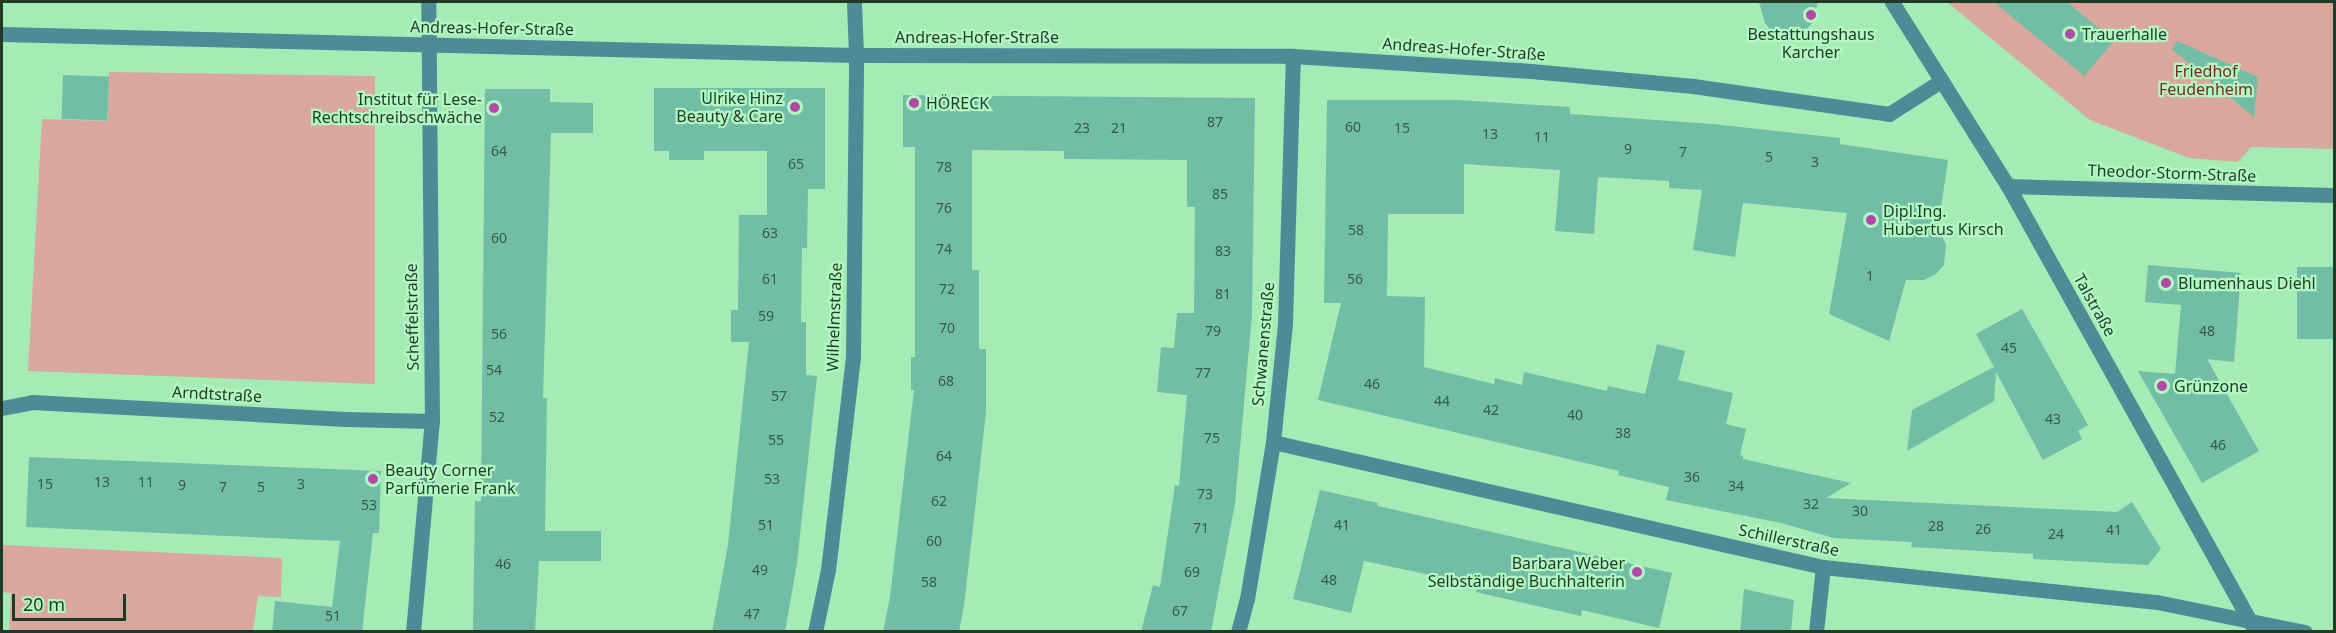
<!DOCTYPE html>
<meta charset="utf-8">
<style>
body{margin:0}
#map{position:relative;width:2336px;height:633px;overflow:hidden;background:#a5ebb6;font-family:"Noto Sans",sans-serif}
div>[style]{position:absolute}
.green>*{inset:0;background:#d9a79d}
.building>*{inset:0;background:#72bda5;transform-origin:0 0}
.minor>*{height:15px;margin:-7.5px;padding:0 7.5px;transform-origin:7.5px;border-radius:7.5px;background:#4f8b97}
.dots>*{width:16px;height:16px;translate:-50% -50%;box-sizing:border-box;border:3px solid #b2f8c2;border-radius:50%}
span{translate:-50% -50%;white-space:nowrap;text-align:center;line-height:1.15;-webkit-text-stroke:4.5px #b2f8c2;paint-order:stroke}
.number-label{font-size:14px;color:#345c46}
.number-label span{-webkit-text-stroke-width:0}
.street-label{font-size:16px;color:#1f3b26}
.poi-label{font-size:16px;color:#1f3b26}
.left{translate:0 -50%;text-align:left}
.right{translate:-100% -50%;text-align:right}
.park-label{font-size:16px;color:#7a2a1e}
.frame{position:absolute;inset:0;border:3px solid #1f3b26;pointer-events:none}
.scale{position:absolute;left:12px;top:594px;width:114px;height:27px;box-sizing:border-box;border:3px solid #1f3b26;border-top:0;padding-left:8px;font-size:18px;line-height:21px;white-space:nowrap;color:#1f3b26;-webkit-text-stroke:4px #b2f8c2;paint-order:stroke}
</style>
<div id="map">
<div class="green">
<i style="clip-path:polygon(1947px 2px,2334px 2px,2334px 149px,2251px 147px,2238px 162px,2189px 158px,2090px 120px)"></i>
<i style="clip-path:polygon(109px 72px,375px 76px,375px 384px,28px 371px,42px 119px,108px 121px)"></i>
<i style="clip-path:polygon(2px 545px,282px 558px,281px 597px,258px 596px,253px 631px,9px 631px,11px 593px,2px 592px)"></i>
</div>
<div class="building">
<i style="clip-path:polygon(1759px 2px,1818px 2px,1812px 23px,1804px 32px,1794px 37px,1772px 32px,1765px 23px)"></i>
<i style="clip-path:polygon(1994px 2px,2067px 2px,2114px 41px,2084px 76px)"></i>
<i style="clip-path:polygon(2177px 41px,2258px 77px,2254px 117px,2172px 49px)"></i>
<i style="left:63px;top:75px;width:46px;height:44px;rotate:2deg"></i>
<i style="clip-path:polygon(654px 88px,825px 88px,825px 189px,808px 189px,807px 248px,802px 248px,801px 322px,806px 322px,806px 375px,817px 376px,797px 563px,785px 632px,712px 632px,728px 545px,749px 342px,731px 342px,731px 310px,738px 310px,739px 215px,767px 215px,767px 151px,704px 151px,704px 160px,669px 160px,669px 151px,654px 151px)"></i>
<i style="clip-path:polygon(485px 89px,550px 89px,550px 102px,593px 103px,593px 133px,551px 133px,543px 398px,547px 398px,545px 531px,601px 531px,601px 561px,539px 561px,535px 632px,473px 632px,475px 501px,481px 501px)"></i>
<i style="clip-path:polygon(903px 95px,1255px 98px,1252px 315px,1235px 503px,1211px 632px,1141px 632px,1153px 585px,1160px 587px,1175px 485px,1179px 486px,1187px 395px,1157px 392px,1161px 347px,1174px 348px,1177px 313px,1194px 313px,1195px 207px,1187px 207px,1187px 160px,1064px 159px,1064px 151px,972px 150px,972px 270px,979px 270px,979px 349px,986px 349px,986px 413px,964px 606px,959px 632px,883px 632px,890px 597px,914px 390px,911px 390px,911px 357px,915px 357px,915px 147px,903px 147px)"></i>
<i style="clip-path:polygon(1327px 100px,1456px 100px,1570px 107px,1570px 114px,1713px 124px,1840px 138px,1840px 144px,1948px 160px,1938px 228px,1946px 245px,1944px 265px,1936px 274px,1924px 280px,1906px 280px,1889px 341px,1829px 314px,1847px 213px,1743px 203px,1735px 257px,1693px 250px,1702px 190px,1669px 188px,1669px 181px,1598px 177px,1594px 234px,1555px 231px,1560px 170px,1464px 164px,1464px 214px,1388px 214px,1387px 296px,1425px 297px,1424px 367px,1494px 384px,1495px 378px,1522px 385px,1524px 372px,1607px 391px,1608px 386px,1645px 394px,1657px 344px,1685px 351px,1678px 380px,1733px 393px,1726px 424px,1746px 429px,1740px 455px,1743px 456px,1743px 459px,1851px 483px,1826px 498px,2117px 512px,2132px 502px,2161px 549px,2148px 565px,2033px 559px,2033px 554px,1911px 547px,1912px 542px,1834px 538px,1781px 523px,1666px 500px,1669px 487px,1618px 475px,1619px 471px,1318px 400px,1341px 303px,1324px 303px)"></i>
<i style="clip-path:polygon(2148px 265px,2241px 273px,2234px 362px,2207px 359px,2259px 451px,2202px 483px,2138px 371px,2175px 374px,2181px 305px,2145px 302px)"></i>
<i style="left:2297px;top:267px;width:37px;height:72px"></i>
<i style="clip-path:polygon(2022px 309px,2088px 425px,2078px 431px,2082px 439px,2043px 460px,1996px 372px,1994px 401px,1907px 451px,1912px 410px,1994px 367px,1976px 334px)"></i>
<i style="clip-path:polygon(29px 457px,381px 471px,379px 533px,373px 533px,362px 632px,272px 632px,275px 601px,332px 607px,340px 541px,26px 527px)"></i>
<i style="clip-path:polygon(1320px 490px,1378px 503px,1378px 506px,1672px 573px,1659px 628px,1582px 610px,1581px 616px,1476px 592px,1478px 585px,1364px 561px,1351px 613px,1293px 599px)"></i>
<i style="clip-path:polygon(1744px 589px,1794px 600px,1791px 632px,1740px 632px)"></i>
</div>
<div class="minor">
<i style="left:1892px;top:2px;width:218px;rotate:57.8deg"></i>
<i style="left:2008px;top:186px;width:502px;rotate:60.93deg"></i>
<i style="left:2px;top:34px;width:854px;rotate:1.41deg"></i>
<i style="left:856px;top:55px;width:437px;rotate:0.1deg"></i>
<i style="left:1293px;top:56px;width:238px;rotate:3.6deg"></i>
<i style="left:1531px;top:71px;width:163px;rotate:5.3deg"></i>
<i style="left:1693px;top:86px;width:198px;rotate:8.1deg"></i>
<i style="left:1889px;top:114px;width:62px;rotate:-32.4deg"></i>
<i style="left:2008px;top:186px;width:326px;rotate:1.6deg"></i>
<i style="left:2px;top:408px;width:31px;rotate:-11deg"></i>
<i style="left:32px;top:402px;width:313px;rotate:3.1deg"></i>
<i style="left:345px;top:419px;width:87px;rotate:1.3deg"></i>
<i style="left:1273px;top:442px;width:564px;rotate:12.8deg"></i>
<i style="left:1823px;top:567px;width:336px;rotate:6deg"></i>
<i style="left:2157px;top:602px;width:151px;rotate:11.5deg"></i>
<i style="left:413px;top:632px;width:212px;rotate:-84.9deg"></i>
<i style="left:432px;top:421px;width:419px;rotate:-90.5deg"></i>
<i style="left:815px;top:632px;width:63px;rotate:-78.2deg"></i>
<i style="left:828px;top:570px;width:215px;rotate:-83.3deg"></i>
<i style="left:853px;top:356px;width:301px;rotate:-89.4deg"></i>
<i style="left:856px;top:55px;width:53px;rotate:-92.2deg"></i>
<i style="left:1238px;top:632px;width:34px;rotate:-75deg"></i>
<i style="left:1247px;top:599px;width:159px;rotate:-80.6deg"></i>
<i style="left:1273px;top:442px;width:120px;rotate:-84.2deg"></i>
<i style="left:1285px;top:323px;width:267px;rotate:-88.3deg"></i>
<i style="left:1816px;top:632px;width:65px;rotate:-83.9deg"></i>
</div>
<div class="dots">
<i style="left:1811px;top:15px;background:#b348a9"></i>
<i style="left:2070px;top:34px;background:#b348a9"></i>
<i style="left:914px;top:103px;background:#b348a9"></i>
<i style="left:795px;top:107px;background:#b348a9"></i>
<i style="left:494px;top:108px;background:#b348a9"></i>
<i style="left:1871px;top:220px;background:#b348a9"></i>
<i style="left:2166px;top:283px;background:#b348a9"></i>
<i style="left:2162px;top:386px;background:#b348a9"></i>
<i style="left:373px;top:479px;background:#b348a9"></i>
<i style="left:1637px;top:572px;background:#b348a9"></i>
</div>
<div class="number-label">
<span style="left:1215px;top:122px">87</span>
<span style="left:1353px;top:127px">60</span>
<span style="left:1082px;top:128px">23</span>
<span style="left:1119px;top:128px">21</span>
<span style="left:1402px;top:128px">15</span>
<span style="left:1490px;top:134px">13</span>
<span style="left:1542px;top:137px">11</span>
<span style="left:1628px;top:149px">9</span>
<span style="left:499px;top:151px">64</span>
<span style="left:1683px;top:152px">7</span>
<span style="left:1769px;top:157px">5</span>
<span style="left:1815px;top:162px">3</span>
<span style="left:796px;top:164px">65</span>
<span style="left:944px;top:167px">78</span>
<span style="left:1220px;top:194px">85</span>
<span style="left:944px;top:208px">76</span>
<span style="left:1356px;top:230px">58</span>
<span style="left:770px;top:233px">63</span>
<span style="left:499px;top:238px">60</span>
<span style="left:944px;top:249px">74</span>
<span style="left:1223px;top:251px">83</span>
<span style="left:1870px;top:276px">1</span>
<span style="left:770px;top:279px">61</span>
<span style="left:1355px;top:279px">56</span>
<span style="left:947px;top:289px">72</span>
<span style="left:1223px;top:294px">81</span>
<span style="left:766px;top:316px">59</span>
<span style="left:947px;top:328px">70</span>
<span style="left:1213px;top:331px">79</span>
<span style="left:2207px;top:331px">48</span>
<span style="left:499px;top:334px">56</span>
<span style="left:2009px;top:348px">45</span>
<span style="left:494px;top:370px">54</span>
<span style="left:1203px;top:373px">77</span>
<span style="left:946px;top:381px">68</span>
<span style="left:1372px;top:384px">46</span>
<span style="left:779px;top:396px">57</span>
<span style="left:1442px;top:401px">44</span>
<span style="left:1491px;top:410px">42</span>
<span style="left:1575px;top:415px">40</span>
<span style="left:497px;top:417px">52</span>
<span style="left:2053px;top:419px">43</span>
<span style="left:1623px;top:433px">38</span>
<span style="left:1212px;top:438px">75</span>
<span style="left:776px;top:440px">55</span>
<span style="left:2218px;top:445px">46</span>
<span style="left:944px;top:456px">64</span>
<span style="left:1692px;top:477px">36</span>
<span style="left:772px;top:479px">53</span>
<span style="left:102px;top:482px">13</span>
<span style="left:146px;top:482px">11</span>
<span style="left:45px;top:484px">15</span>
<span style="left:301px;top:484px">3</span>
<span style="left:182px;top:485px">9</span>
<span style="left:1736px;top:486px">34</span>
<span style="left:223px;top:487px">7</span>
<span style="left:261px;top:487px">5</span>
<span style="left:1205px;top:494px">73</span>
<span style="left:939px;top:501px">62</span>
<span style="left:1811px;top:504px">32</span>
<span style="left:369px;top:505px">53</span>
<span style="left:1860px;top:511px">30</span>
<span style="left:766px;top:525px">51</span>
<span style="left:1342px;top:525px">41</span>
<span style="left:1936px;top:526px">28</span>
<span style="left:1201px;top:528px">71</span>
<span style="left:1983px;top:529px">26</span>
<span style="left:2114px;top:530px">41</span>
<span style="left:2056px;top:534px">24</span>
<span style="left:934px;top:541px">60</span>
<span style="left:503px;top:564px">46</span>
<span style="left:760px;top:570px">49</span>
<span style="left:1192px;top:572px">69</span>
<span style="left:1329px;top:580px">48</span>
<span style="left:929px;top:582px">58</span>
<span style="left:1180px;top:611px">67</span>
<span style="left:752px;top:614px">47</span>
<span style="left:333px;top:616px">51</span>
</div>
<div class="street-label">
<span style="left:492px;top:28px;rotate:1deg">Andreas-Hofer-Straße</span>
<span style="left:977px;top:37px">Andreas-Hofer-Straße</span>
<span style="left:1464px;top:49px;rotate:4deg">Andreas-Hofer-Straße</span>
<span style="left:2172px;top:173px;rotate:2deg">Theodor-Storm-Straße</span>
<span style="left:2095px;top:305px;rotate:61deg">Talstraße</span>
<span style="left:412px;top:317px;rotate:-91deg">Scheffelstraße</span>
<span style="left:834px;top:317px;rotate:-88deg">Wilhelmstraße</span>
<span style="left:1263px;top:344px;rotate:-85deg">Schwanenstraße</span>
<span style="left:217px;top:394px;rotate:3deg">Arndtstraße</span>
<span style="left:1789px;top:540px;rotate:12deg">Schillerstraße</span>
</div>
<div class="poi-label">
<span style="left:1811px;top:43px">Bestattungshaus<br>Karcher</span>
<span class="left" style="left:2082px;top:34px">Trauerhalle</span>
<span class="right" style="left:783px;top:107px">Ulrike Hinz<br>Beauty &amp; Care</span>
<span class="right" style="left:482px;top:108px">Institut für Lese-<br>Rechtschreibschwäche</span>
<span class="left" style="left:926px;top:103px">HÖRECK</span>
<span class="left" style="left:1883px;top:220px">Dipl.Ing.<br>Hubertus Kirsch</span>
<span class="left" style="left:2178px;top:283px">Blumenhaus Diehl</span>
<span class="left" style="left:2174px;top:386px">Grünzone</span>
<span class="left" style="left:385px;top:479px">Beauty Corner<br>Parfümerie Frank</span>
<span class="right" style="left:1625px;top:572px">Barbara Weber<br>Selbständige Buchhalterin</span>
</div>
<div class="park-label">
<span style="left:2206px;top:80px">Friedhof<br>Feudenheim</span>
</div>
<div class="frame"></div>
<div class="scale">20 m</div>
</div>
